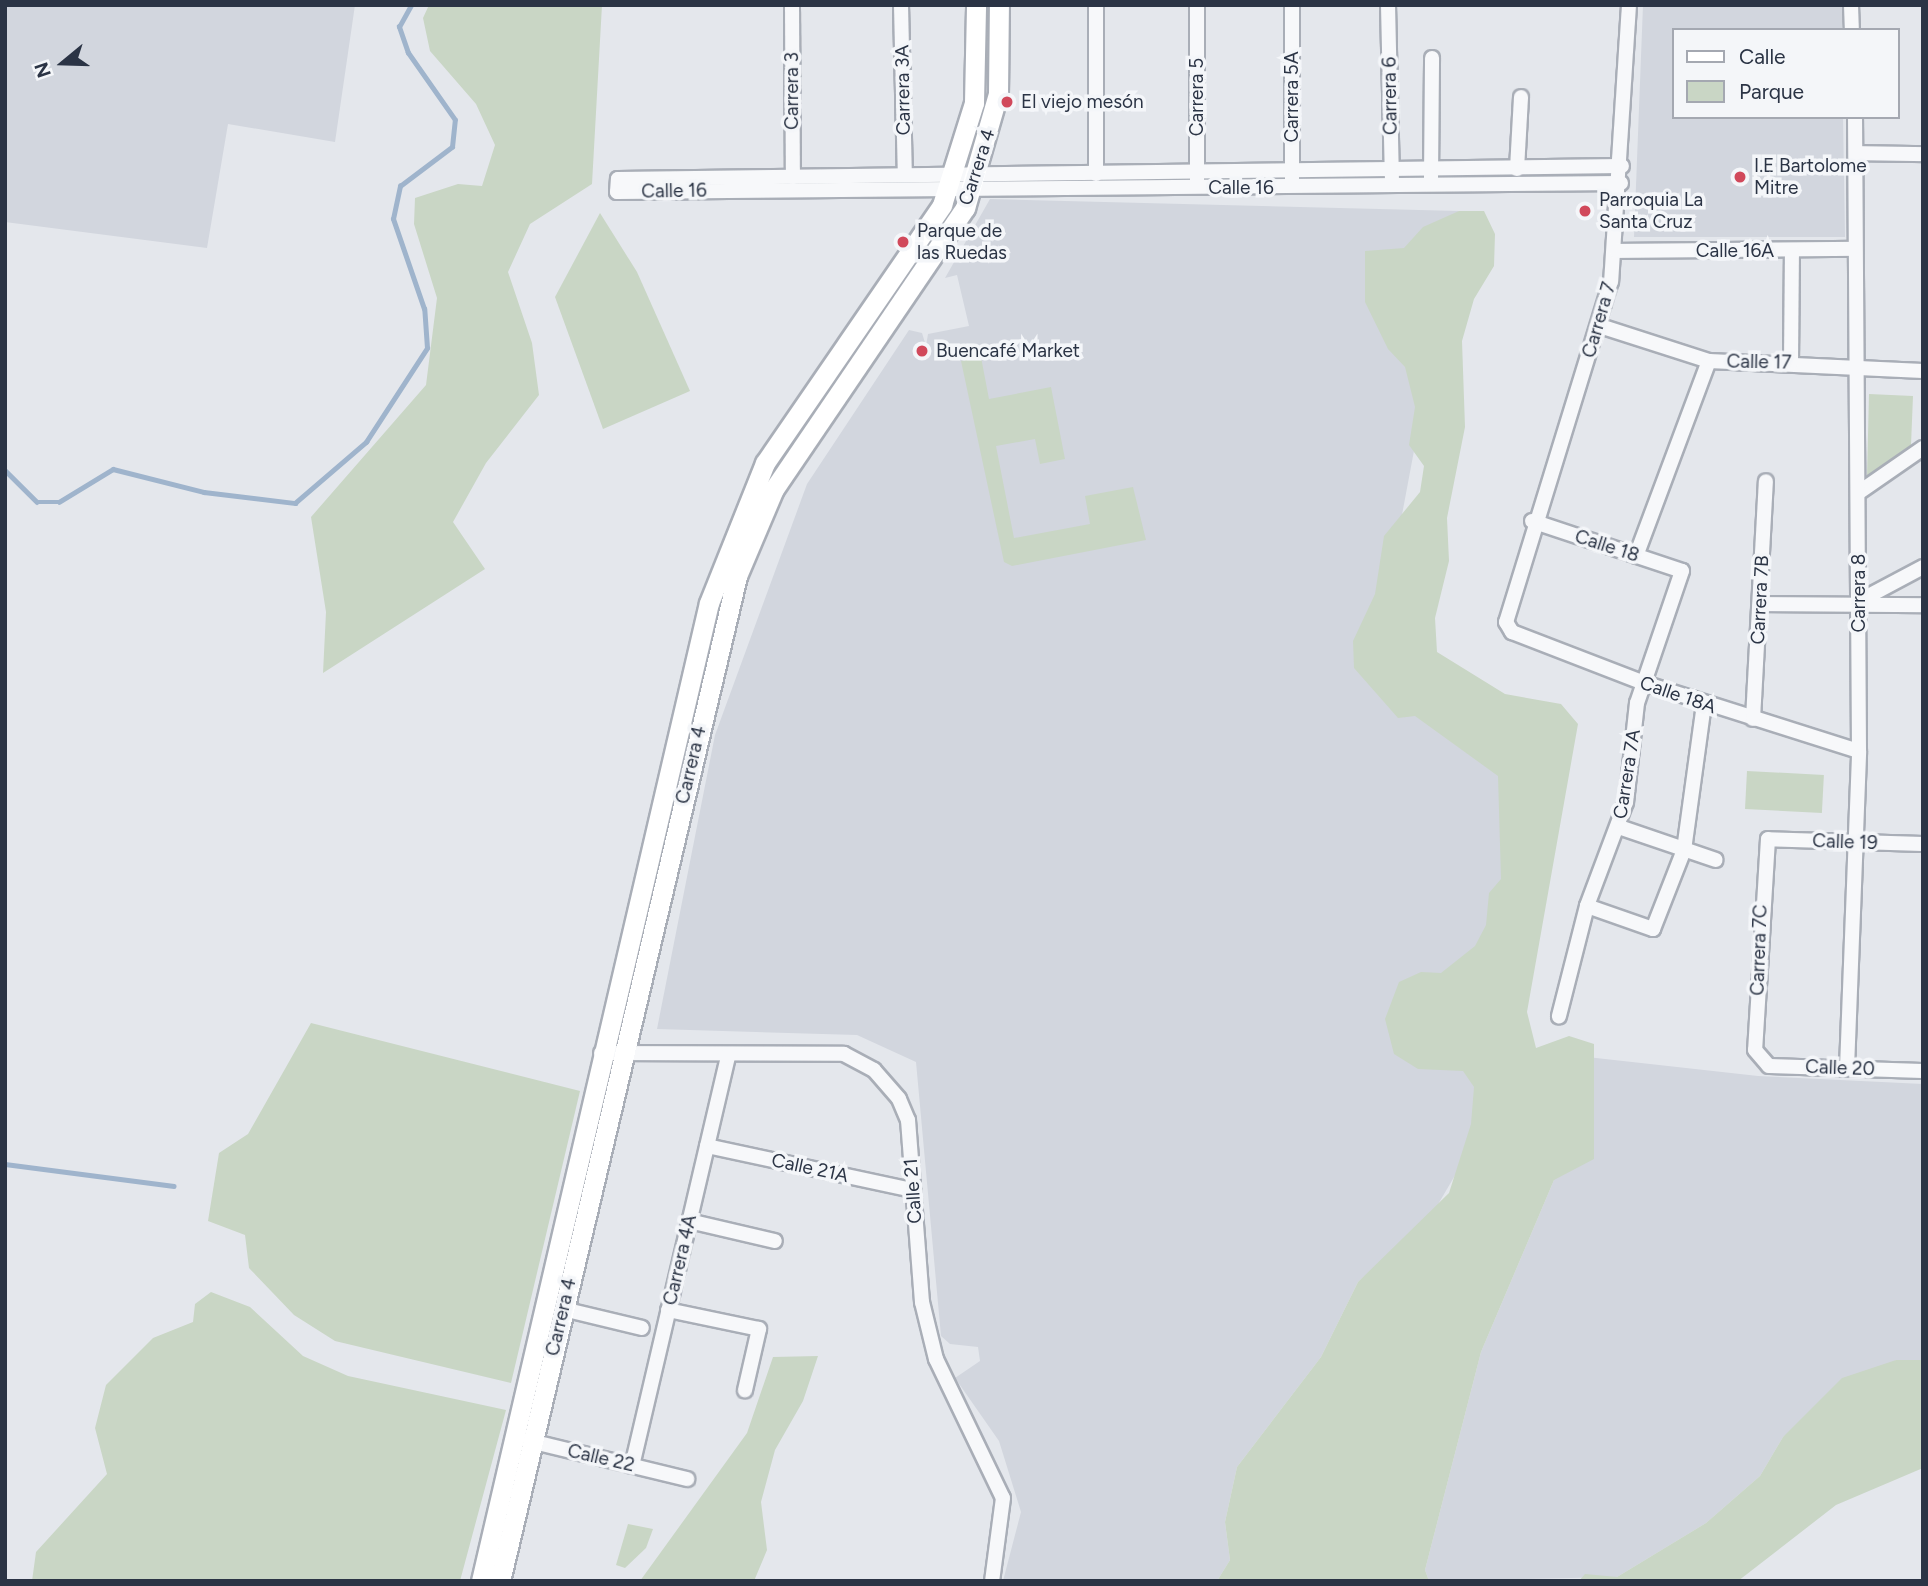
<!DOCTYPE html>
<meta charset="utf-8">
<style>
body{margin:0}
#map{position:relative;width:1928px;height:1586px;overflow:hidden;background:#e4e7ec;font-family:Figtree,sans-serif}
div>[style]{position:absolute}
.built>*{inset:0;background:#d2d6de}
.green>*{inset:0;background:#c9d6c5;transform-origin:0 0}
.stream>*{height:4.5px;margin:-2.25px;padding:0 2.25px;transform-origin:2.25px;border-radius:2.25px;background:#9fb4cc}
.roads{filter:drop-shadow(2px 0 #a9aeb7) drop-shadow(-2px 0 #a9aeb7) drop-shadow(0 2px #a9aeb7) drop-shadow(0 -2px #a9aeb7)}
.minor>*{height:14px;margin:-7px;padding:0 7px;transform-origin:7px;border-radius:7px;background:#f7f8fa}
.secondary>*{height:19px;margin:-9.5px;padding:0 9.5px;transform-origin:9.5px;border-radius:9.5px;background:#fff}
.dots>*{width:19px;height:19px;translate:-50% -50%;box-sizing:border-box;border:4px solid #f4f6f9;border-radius:50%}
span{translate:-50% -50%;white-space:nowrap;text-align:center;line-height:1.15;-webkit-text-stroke:7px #f4f6f9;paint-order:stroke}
.street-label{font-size:19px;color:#2b3445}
.poi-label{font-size:19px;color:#2b3445}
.left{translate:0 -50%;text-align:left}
.frame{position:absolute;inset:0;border:7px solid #2b3445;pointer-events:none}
.legend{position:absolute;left:1672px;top:28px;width:228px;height:91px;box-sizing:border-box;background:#f4f6f9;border:2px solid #a4a8b1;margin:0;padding:9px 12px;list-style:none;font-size:21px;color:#2b3445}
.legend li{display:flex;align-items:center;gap:14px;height:35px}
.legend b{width:35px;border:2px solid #a4a8b1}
.north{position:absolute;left:28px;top:28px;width:70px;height:70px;-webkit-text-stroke:5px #f4f6f9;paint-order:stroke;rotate:251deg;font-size:19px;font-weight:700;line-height:28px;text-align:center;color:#2b3445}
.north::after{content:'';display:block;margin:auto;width:24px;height:32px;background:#2b3445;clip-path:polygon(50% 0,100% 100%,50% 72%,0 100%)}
</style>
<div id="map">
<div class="built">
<i style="clip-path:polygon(5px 5px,355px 5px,335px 142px,228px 124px,207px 248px,5px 222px)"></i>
<i style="clip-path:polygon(1643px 5px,1842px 5px,1842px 30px,1674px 30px,1674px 117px,1843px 117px,1845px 237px,1634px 237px)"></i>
<i style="clip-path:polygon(990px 199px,1459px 211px,1374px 664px,1531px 785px,1524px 1050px,1758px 1076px,1923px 1084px,1923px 1360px,1896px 1360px,1783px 1437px,1760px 1476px,1706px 1523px,1617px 1577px,1429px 1581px,1425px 1570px,1481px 1352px,1554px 1180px,1457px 1172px,1430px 1218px,1358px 1282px,1321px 1357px,1237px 1467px,1225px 1522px,1230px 1560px,1217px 1581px,1003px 1581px,1021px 1512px,999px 1441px,955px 1378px,980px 1361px,978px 1347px,950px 1344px,941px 1336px,916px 1062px,857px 1035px,657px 1029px,715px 735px,807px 484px,909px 330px,922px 333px,926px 346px,928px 334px,969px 326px,957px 275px,945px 278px)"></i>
</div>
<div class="green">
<i style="clip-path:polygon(429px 5px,602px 5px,592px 184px,530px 224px,508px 272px,532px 343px,539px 395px,486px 463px,453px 522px,485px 569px,323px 673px,326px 612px,311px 517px,426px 385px,437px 298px,414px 224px,415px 198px,458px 184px,482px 186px,495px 145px,476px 104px,430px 51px,423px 18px)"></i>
<i style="clip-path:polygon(1459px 211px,1484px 211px,1495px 234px,1494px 266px,1474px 299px,1462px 341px,1465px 427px,1447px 518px,1449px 561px,1435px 618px,1437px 652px,1505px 694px,1561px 704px,1578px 724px,1527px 1012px,1536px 1048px,1569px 1036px,1594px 1044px,1594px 1159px,1554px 1180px,1481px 1352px,1425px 1570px,1429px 1581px,1217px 1581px,1230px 1560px,1225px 1522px,1237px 1467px,1321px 1357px,1358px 1282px,1449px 1193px,1471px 1124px,1474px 1087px,1463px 1071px,1418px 1069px,1394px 1054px,1385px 1019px,1399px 982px,1421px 972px,1441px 973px,1475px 946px,1486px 925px,1489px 893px,1501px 879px,1498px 776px,1415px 716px,1398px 718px,1354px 668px,1353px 641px,1375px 594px,1384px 536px,1420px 492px,1424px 466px,1409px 445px,1415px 407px,1405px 367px,1388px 349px,1365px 302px,1365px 251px,1404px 248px,1423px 227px)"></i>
<i style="clip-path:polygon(600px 213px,637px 272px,690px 391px,603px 429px,555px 297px)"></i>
<i style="clip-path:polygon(981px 357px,989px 399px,1051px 387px,1065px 459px,1040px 464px,1035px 439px,996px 446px,1014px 538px,1090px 524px,1085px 496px,1133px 487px,1146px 540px,1012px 566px,1004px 562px,961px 361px)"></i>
<i style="clip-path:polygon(1869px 394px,1913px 396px,1911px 445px,1867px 476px)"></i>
<i style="left:1747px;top:771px;width:77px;height:38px;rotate:3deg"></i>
<i style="clip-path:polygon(311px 1023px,580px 1091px,511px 1383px,335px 1341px,294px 1315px,249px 1268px,245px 1235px,208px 1221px,219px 1153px,248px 1134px)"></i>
<i style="clip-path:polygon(211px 1292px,250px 1307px,303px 1356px,348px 1376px,506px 1410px,460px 1581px,32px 1581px,36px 1552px,107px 1474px,95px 1428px,106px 1385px,153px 1338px,193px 1322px,195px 1304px)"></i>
<i style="clip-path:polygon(818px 1356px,803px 1401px,775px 1450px,761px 1502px,767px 1550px,754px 1581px,640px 1581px,747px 1433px,773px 1357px)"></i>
<i style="clip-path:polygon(1896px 1360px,1923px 1360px,1923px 1468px,1836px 1505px,1738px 1581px,1579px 1581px,1585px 1574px,1617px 1577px,1706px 1523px,1760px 1476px,1783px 1437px,1842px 1378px)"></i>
<i style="clip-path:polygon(628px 1524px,653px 1529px,646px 1548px,625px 1568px,616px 1565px)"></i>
</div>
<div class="stream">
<i style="left:5px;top:470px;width:45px;rotate:45deg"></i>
<i style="left:37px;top:502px;width:22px"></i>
<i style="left:59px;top:502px;width:63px;rotate:-31.4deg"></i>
<i style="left:113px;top:469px;width:94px;rotate:14.2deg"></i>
<i style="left:204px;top:492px;width:92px;rotate:6.9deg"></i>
<i style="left:295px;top:503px;width:94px;rotate:-40.7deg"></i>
<i style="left:366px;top:442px;width:112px;rotate:-57deg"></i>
<i style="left:427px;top:348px;width:39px;rotate:-94deg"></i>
<i style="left:424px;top:309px;width:95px;rotate:-109deg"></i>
<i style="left:393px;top:219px;width:34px;rotate:-78deg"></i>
<i style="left:400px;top:186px;width:65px;rotate:-36.9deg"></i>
<i style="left:452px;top:147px;width:27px;rotate:-84deg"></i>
<i style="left:455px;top:120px;width:82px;rotate:-125deg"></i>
<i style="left:408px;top:53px;width:28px;rotate:-109deg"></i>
<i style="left:399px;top:27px;width:25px;rotate:-61deg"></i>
<i style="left:5px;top:1164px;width:170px;rotate:7.4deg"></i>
</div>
<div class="roads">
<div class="minor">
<i style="left:792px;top:5px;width:172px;rotate:89.7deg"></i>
<i style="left:901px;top:5px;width:170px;rotate:88.7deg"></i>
<i style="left:1197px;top:5px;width:178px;rotate:90deg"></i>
<i style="left:1292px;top:5px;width:178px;rotate:90deg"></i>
<i style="left:1388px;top:5px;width:174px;rotate:88.7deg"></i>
<i style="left:1629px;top:5px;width:277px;rotate:93.7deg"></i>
<i style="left:1611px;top:281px;width:357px;rotate:107.1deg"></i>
<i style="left:1506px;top:622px;width:12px;rotate:59deg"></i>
<i style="left:1512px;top:632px;width:142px;rotate:21.1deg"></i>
<i style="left:1644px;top:683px;width:225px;rotate:17.6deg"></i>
<i style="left:1851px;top:5px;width:25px;rotate:88deg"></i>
<i style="left:1856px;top:153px;width:67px;rotate:0.9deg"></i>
<i style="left:1517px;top:169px;width:72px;rotate:-86.8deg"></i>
<i style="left:1096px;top:174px;width:169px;rotate:-90deg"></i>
<i style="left:1431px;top:178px;width:120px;rotate:-89.5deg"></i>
<i style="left:1621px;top:183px;width:1004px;rotate:179.49deg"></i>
<i style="left:617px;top:192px;width:13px;rotate:-86deg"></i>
<i style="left:618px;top:179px;width:1004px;rotate:-0.74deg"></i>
<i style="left:1616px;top:251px;width:238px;rotate:-0.5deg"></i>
<i style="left:1600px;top:326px;width:114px;rotate:17.8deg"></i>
<i style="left:1709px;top:361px;width:214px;rotate:2.7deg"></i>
<i style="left:1791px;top:362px;width:111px;rotate:-89.5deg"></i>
<i style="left:1858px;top:493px;width:79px;rotate:-34.7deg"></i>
<i style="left:1532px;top:521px;width:158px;rotate:18.4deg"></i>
<i style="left:1682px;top:571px;width:139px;rotate:108.8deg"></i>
<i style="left:1637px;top:703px;width:100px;rotate:96.3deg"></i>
<i style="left:1626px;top:802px;width:111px;rotate:110.6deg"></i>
<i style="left:1587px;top:906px;width:114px;rotate:104.3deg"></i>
<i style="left:1636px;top:556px;width:208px;rotate:-69.5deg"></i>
<i style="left:1861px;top:600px;width:70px;rotate:-28deg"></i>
<i style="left:1761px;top:604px;width:162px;rotate:0.4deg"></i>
<i style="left:1753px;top:719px;width:238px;rotate:-86.9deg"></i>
<i style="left:1619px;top:827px;width:102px;rotate:18.8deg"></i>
<i style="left:1923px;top:844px;width:155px;rotate:-178.2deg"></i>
<i style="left:1768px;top:839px;width:211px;rotate:93.5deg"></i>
<i style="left:1755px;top:1050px;width:21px;rotate:49deg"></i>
<i style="left:1769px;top:1066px;width:154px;rotate:1.9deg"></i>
<i style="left:1587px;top:906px;width:70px;rotate:19.2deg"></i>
<i style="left:1653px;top:929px;width:85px;rotate:-68.6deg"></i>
<i style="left:1684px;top:850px;width:147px;rotate:-82.2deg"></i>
<i style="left:601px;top:1053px;width:243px;rotate:0.2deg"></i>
<i style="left:844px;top:1054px;width:34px;rotate:28deg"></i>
<i style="left:874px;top:1070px;width:38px;rotate:49deg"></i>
<i style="left:899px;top:1099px;width:23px;rotate:67deg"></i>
<i style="left:908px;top:1120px;width:183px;rotate:85.6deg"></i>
<i style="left:922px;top:1302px;width:59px;rotate:76.2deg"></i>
<i style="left:936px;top:1359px;width:154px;rotate:64.3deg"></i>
<i style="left:1003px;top:1498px;width:84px;rotate:97.5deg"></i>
<i style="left:1847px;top:1068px;width:317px;rotate:-87.8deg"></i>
<i style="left:1859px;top:751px;width:634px;rotate:-90.36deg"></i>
<i style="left:707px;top:1146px;width:211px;rotate:12.1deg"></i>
<i style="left:689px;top:1221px;width:88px;rotate:13.1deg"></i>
<i style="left:563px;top:1309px;width:81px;rotate:13.5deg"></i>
<i style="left:668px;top:1310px;width:93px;rotate:11.8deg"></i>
<i style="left:759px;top:1329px;width:63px;rotate:102.9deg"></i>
<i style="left:526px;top:1440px;width:166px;rotate:13.6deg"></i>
<i style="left:632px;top:1466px;width:423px;rotate:-76.8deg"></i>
</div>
<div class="secondary">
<i style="left:481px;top:1581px;width:1004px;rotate:-76.88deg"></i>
<i style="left:709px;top:603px;width:151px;rotate:-68.2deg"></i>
<i style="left:765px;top:463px;width:313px;rotate:-55.5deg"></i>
<i style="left:942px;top:205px;width:107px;rotate:-72.6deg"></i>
<i style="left:974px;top:103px;width:98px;rotate:-88.8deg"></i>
<i style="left:500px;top:1581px;width:1033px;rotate:-76.73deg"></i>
<i style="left:737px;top:576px;width:95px;rotate:-67deg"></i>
<i style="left:774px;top:489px;width:340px;rotate:-55.8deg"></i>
<i style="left:965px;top:208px;width:119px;rotate:-73.9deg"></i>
<i style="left:998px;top:94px;width:89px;rotate:-89.4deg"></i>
</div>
</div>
<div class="dots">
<i style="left:1007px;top:102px;background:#d1495b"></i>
<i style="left:1740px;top:177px;background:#d1495b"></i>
<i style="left:1585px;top:211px;background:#d1495b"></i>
<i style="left:903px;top:242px;background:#d1495b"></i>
<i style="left:922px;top:351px;background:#d1495b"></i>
</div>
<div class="street-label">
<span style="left:903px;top:90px;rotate:-91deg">Carrera 3A</span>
<span style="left:792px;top:91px;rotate:-90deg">Carrera 3</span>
<span style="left:1390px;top:96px;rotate:-91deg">Carrera 6</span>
<span style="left:1197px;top:97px;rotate:-90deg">Carrera 5</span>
<span style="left:1292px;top:97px;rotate:-90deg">Carrera 5A</span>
<span style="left:977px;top:167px;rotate:-72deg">Carrera 4</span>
<span style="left:1241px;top:188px">Calle 16</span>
<span style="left:674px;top:191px;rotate:-1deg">Calle 16</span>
<span style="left:1735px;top:251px">Calle 16A</span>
<span style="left:1599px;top:320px;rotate:-74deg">Carrera 7</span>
<span style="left:1759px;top:362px;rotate:1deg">Calle 17</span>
<span style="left:1607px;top:546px;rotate:18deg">Calle 18</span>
<span style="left:1859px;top:593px;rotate:-90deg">Carrera 8</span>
<span style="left:1760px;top:600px;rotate:-87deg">Carrera 7B</span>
<span style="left:1678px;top:695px;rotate:19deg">Calle 18A</span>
<span style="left:691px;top:765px;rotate:-77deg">Carrera 4</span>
<span style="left:1627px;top:774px;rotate:-81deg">Carrera 7A</span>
<span style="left:1845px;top:842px;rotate:2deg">Calle 19</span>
<span style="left:1759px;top:950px;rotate:-88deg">Carrera 7C</span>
<span style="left:1840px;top:1068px;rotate:2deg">Calle 20</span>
<span style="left:810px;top:1168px;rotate:12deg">Calle 21A</span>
<span style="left:913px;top:1191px;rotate:-94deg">Calle 21</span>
<span style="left:680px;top:1260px;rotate:-77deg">Carrera 4A</span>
<span style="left:561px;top:1317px;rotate:-77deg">Carrera 4</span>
<span style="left:601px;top:1458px;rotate:13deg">Calle 22</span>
</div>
<div class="poi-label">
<span class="left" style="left:1021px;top:102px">El viejo mesón</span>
<span class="left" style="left:1754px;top:177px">I.E Bartolome<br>Mitre</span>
<span class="left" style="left:1599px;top:211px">Parroquia La<br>Santa Cruz</span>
<span class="left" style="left:917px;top:242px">Parque de<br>las Ruedas</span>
<span class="left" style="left:936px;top:351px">Buencafé Market</span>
</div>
<div class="frame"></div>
<ul class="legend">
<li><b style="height:9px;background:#fff"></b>Calle</li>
<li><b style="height:19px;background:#c9d6c5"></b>Parque</li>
</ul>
<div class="north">N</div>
</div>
